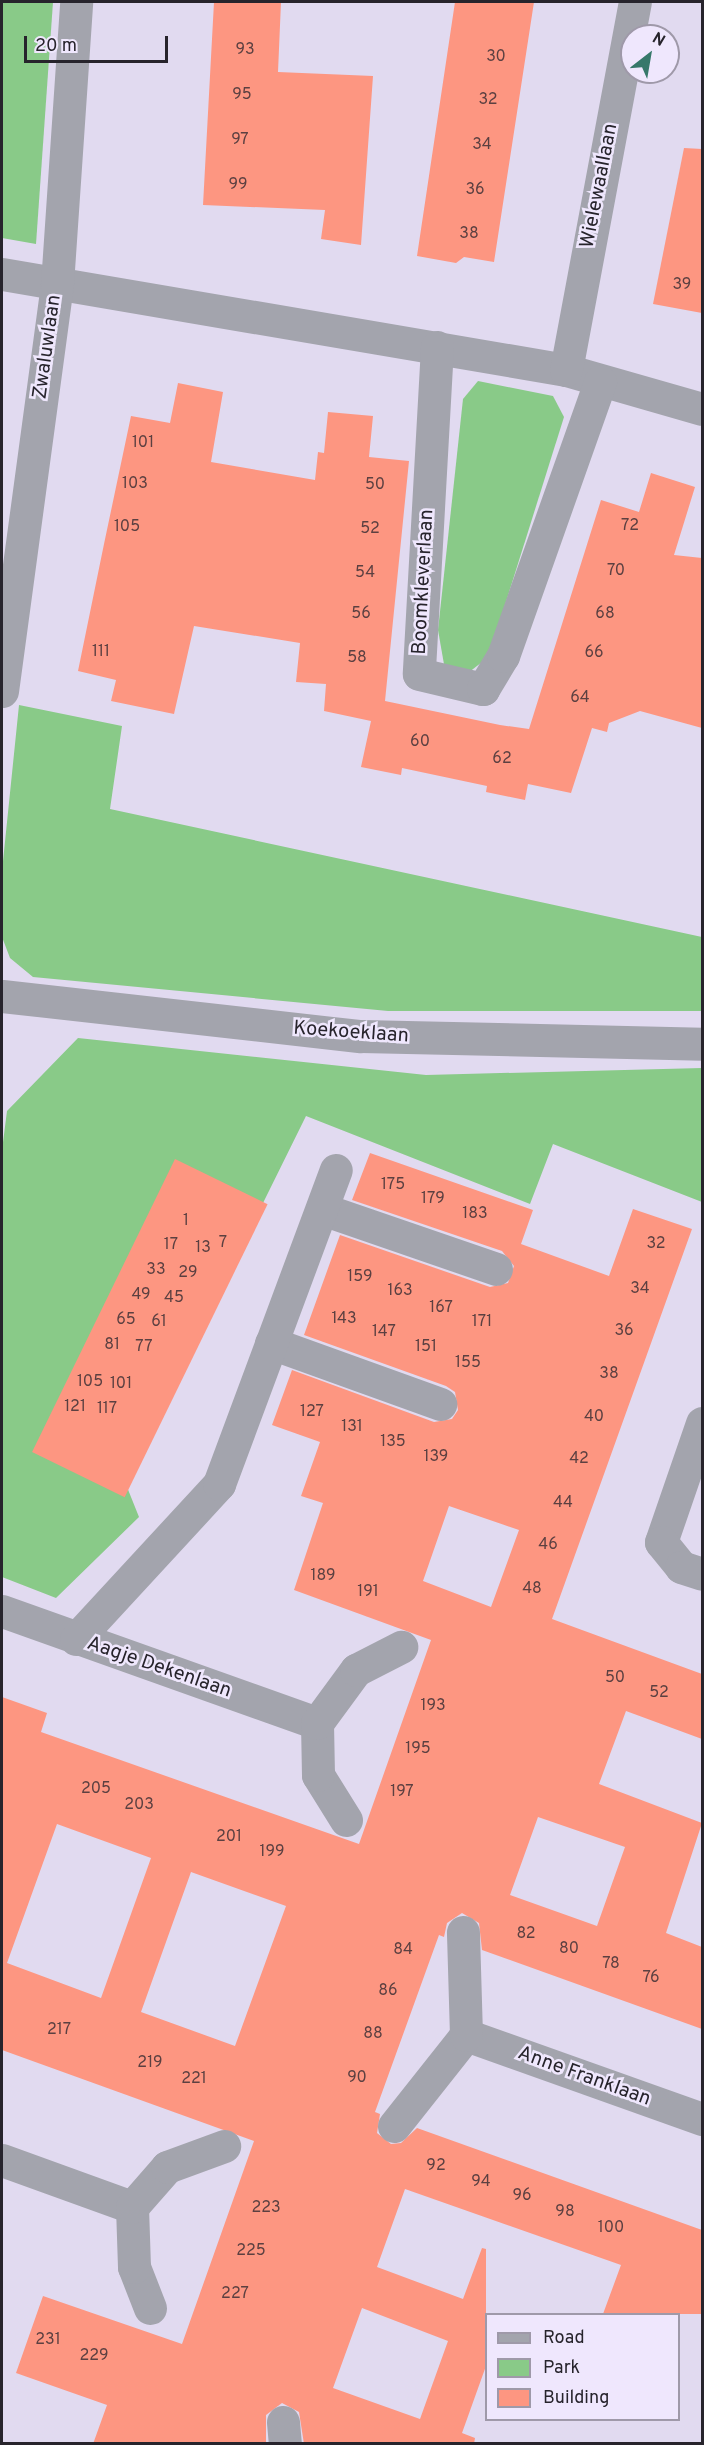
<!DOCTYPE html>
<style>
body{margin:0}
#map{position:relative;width:704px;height:2445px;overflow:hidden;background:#e1daf0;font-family:Overpass,sans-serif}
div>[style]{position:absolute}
.green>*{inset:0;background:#89ca88}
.building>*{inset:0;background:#fd9681;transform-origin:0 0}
.minor>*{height:33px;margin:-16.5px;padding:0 16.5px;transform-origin:16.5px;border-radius:16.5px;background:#a3a4ad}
span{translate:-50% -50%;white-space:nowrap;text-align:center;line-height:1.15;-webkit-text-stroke:5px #efe7fd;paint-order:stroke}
.number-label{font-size:16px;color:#5c4041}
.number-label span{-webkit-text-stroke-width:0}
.street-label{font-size:20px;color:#27242c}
.frame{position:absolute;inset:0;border:3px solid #27242c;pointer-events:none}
.legend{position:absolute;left:485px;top:2313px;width:195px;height:108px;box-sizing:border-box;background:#efe7fd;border:2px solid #9f99a9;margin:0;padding:8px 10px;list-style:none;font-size:18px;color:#27242c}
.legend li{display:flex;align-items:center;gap:12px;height:30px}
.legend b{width:30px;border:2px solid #9f99a9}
.north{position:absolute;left:620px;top:24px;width:60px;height:60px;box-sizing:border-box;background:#efe7fd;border:2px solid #9f99a9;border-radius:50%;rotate:31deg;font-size:16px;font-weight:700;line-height:24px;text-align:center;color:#27242c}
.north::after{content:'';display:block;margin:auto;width:21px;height:27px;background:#36786a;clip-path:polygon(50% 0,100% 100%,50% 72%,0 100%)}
.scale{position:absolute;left:24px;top:36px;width:144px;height:27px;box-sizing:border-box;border:3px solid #27242c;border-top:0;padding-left:8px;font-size:18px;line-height:21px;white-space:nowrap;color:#27242c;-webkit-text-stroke:4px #efe7fd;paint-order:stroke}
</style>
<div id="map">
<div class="green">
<i style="clip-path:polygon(2px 2px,53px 2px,36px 244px,2px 238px)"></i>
<i style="clip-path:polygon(478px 381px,553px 396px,564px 417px,495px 637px,486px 659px,464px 676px,445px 670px,438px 630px,463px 399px)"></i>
<i style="clip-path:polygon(19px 705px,122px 726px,110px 809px,702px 937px,702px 1011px,388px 1011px,33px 977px,10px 958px,2px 937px,2px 871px)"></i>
<i style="clip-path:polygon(78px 1038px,426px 1075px,702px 1068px,702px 1202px,553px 1144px,530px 1204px,306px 1116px,125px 1482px,139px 1517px,56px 1598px,2px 1577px,2px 1150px,7px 1111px)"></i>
</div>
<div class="building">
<i style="clip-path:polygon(214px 2px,281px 2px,278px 72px,373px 76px,361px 245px,321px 239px,325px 210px,203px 205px)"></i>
<i style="clip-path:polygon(455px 2px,534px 2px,494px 262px,464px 257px,456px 263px,417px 256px)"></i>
<i style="clip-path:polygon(684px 148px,702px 149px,702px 313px,653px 304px)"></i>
<i style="clip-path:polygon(178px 383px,223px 392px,211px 462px,315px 480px,318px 452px,324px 453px,328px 412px,373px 416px,369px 457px,409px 461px,385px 701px,500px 725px,529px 729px,601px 500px,639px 512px,651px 473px,695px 487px,674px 555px,702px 558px,702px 728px,640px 711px,609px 723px,607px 732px,592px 728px,571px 793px,528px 784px,525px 800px,486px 792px,487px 786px,402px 768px,401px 775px,361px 767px,371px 721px,324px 711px,326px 684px,296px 682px,300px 643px,194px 626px,174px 714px,111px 701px,116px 680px,78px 671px,104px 544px,131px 416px,170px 423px)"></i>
<i style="clip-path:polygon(evenodd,370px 1153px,533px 1210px,521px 1244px,609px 1276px,633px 1209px,692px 1229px,552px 1619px,702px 1674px,702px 1739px,626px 1711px,599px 1784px,702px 1823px,666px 1933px,702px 1947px,702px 2029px,482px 1950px,479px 1923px,462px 1913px,447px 1923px,444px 1937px,439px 1935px,375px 2112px,380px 2114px,377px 2133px,391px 2144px,401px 2143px,417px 2128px,702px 2230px,702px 2314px,603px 2314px,621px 2265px,405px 2189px,377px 2267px,463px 2299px,482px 2248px,486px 2249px,486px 2366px,462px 2433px,475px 2438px,474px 2444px,304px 2444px,299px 2412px,282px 2403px,266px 2415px,266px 2444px,93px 2444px,107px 2405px,16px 2373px,43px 2296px,182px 2344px,254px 2141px,2px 2050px,2px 1697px,47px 1713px,41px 1732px,359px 1844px,431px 1640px,294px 1590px,323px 1503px,301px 1496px,320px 1442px,272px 1425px,292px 1370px,434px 1422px,452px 1419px,458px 1410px,455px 1392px,446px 1386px,304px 1335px,340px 1235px,490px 1287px,508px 1283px,514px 1266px,502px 1251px,352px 1200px,370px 1153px,449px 1506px,519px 1530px,491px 1607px,423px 1581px,449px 1506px,370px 1153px,538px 1817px,625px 1847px,597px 1926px,510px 1895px,538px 1817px,370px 1153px,57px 1824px,151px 1858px,101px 1998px,7px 1963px,57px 1824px,370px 1153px,191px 1872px,286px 1906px,235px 2046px,141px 2012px,191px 1872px,370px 1153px,362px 2308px,448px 2341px,420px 2419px,333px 2388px,362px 2308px)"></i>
<i style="left:175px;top:1159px;width:103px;height:326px;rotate:26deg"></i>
</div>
<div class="minor">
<i style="left:2px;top:274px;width:572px;rotate:9.66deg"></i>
<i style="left:566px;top:370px;width:141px;rotate:16deg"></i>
<i style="left:437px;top:347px;width:327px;rotate:93.2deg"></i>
<i style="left:419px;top:674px;width:66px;rotate:13.2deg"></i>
<i style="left:483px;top:689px;width:39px;rotate:-59deg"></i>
<i style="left:503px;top:656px;width:291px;rotate:-70.5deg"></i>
<i style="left:566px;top:370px;width:374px;rotate:-79.4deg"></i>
<i style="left:2px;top:691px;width:411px;rotate:-82.3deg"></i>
<i style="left:57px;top:284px;width:283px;rotate:-86.1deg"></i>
<i style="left:2px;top:996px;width:361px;rotate:6.4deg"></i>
<i style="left:361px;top:1036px;width:341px;rotate:1.3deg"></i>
<i style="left:322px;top:1209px;width:184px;rotate:19deg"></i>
<i style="left:271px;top:1343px;width:180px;rotate:19.8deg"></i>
<i style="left:702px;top:1423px;width:126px;rotate:109deg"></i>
<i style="left:661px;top:1542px;width:32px;rotate:51deg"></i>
<i style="left:681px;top:1567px;width:22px;rotate:18deg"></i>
<i style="left:2px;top:1611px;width:334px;rotate:19.6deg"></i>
<i style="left:76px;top:1639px;width:211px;rotate:-47.3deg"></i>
<i style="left:219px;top:1484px;width:335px;rotate:-69.6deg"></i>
<i style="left:346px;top:1820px;width:53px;rotate:-121.9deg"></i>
<i style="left:318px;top:1775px;width:52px;rotate:-91.1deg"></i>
<i style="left:317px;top:1723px;width:66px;rotate:-53.7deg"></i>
<i style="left:356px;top:1670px;width:51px;rotate:-27.1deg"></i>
<i style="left:466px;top:2035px;width:251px;rotate:19.6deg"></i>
<i style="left:394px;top:2126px;width:116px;rotate:-51.6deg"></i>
<i style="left:466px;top:2035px;width:103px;rotate:-91.7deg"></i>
<i style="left:2px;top:2160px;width:138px;rotate:19.9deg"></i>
<i style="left:150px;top:2308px;width:44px;rotate:-111.3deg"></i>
<i style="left:134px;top:2267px;width:60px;rotate:-91.9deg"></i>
<i style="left:132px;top:2207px;width:53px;rotate:-48.8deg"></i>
<i style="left:167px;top:2167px;width:61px;rotate:-20.2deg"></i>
<i style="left:283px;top:2422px;width:22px;rotate:85deg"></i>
</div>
<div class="number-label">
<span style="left:245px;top:50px">93</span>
<span style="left:496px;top:57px">30</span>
<span style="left:242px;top:95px">95</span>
<span style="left:488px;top:100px">32</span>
<span style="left:240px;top:140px">97</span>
<span style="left:482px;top:145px">34</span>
<span style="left:238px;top:185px">99</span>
<span style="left:475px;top:190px">36</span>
<span style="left:469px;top:234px">38</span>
<span style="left:682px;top:285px">39</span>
<span style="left:143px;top:443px">101</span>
<span style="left:135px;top:484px">103</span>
<span style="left:375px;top:485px">50</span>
<span style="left:630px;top:526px">72</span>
<span style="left:127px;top:527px">105</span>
<span style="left:370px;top:529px">52</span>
<span style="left:616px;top:571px">70</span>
<span style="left:365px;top:573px">54</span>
<span style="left:361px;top:614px">56</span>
<span style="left:605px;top:614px">68</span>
<span style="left:101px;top:652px">111</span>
<span style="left:594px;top:653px">66</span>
<span style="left:357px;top:658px">58</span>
<span style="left:580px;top:698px">64</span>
<span style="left:420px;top:742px">60</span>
<span style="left:502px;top:759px">62</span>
<span style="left:393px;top:1185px">175</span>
<span style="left:433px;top:1199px">179</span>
<span style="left:475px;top:1214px">183</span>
<span style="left:186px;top:1221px">1</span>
<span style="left:223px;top:1243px">7</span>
<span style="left:656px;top:1244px">32</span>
<span style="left:171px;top:1245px">17</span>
<span style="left:203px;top:1248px">13</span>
<span style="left:156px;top:1270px">33</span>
<span style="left:188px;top:1273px">29</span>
<span style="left:360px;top:1277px">159</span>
<span style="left:640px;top:1289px">34</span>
<span style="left:400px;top:1291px">163</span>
<span style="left:141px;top:1295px">49</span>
<span style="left:174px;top:1298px">45</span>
<span style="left:441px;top:1308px">167</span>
<span style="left:344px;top:1319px">143</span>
<span style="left:126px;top:1320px">65</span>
<span style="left:159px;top:1322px">61</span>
<span style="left:482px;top:1322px">171</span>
<span style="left:624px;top:1331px">36</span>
<span style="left:384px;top:1332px">147</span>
<span style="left:112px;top:1345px">81</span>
<span style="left:144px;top:1347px">77</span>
<span style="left:426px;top:1347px">151</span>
<span style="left:468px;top:1363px">155</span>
<span style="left:609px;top:1374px">38</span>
<span style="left:90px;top:1382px">105</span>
<span style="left:121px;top:1384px">101</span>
<span style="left:75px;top:1407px">121</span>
<span style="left:107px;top:1409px">117</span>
<span style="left:312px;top:1412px">127</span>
<span style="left:594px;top:1417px">40</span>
<span style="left:352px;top:1427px">131</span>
<span style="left:393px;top:1442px">135</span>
<span style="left:436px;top:1457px">139</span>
<span style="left:579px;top:1459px">42</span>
<span style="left:563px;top:1503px">44</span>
<span style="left:548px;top:1545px">46</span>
<span style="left:323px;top:1576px">189</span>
<span style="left:532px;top:1589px">48</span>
<span style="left:368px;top:1592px">191</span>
<span style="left:615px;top:1678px">50</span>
<span style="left:659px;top:1693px">52</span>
<span style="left:433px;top:1706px">193</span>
<span style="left:418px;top:1749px">195</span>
<span style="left:96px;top:1789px">205</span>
<span style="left:402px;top:1792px">197</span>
<span style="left:139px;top:1805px">203</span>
<span style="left:229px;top:1837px">201</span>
<span style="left:272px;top:1852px">199</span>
<span style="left:526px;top:1934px">82</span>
<span style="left:569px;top:1949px">80</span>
<span style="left:403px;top:1950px">84</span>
<span style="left:611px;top:1964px">78</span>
<span style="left:651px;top:1978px">76</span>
<span style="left:388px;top:1991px">86</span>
<span style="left:59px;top:2030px">217</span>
<span style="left:373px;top:2034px">88</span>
<span style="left:150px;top:2063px">219</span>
<span style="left:357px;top:2078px">90</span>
<span style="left:194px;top:2079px">221</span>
<span style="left:436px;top:2166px">92</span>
<span style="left:481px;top:2182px">94</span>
<span style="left:522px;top:2196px">96</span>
<span style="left:266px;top:2208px">223</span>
<span style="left:565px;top:2212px">98</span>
<span style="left:611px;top:2228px">100</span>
<span style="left:251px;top:2251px">225</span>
<span style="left:235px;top:2294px">227</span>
<span style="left:48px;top:2340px">231</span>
<span style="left:94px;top:2356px">229</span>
</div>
<div class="street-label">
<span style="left:600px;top:186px;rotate:-79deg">Wielewaallaan</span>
<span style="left:48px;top:347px;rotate:-82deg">Zwaluwlaan</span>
<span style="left:424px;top:582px;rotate:-87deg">Boomkleverlaan</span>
<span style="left:351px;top:1033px;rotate:4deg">Koekoeklaan</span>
<span style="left:159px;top:1668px;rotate:19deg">Aagje Dekenlaan</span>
<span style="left:584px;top:2077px;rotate:20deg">Anne Franklaan</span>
</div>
<div class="frame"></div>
<ul class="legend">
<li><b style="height:8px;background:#a3a4ad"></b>Road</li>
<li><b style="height:16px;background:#89ca88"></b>Park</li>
<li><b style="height:16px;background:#fd9681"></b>Building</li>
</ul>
<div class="north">N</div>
<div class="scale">20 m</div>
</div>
